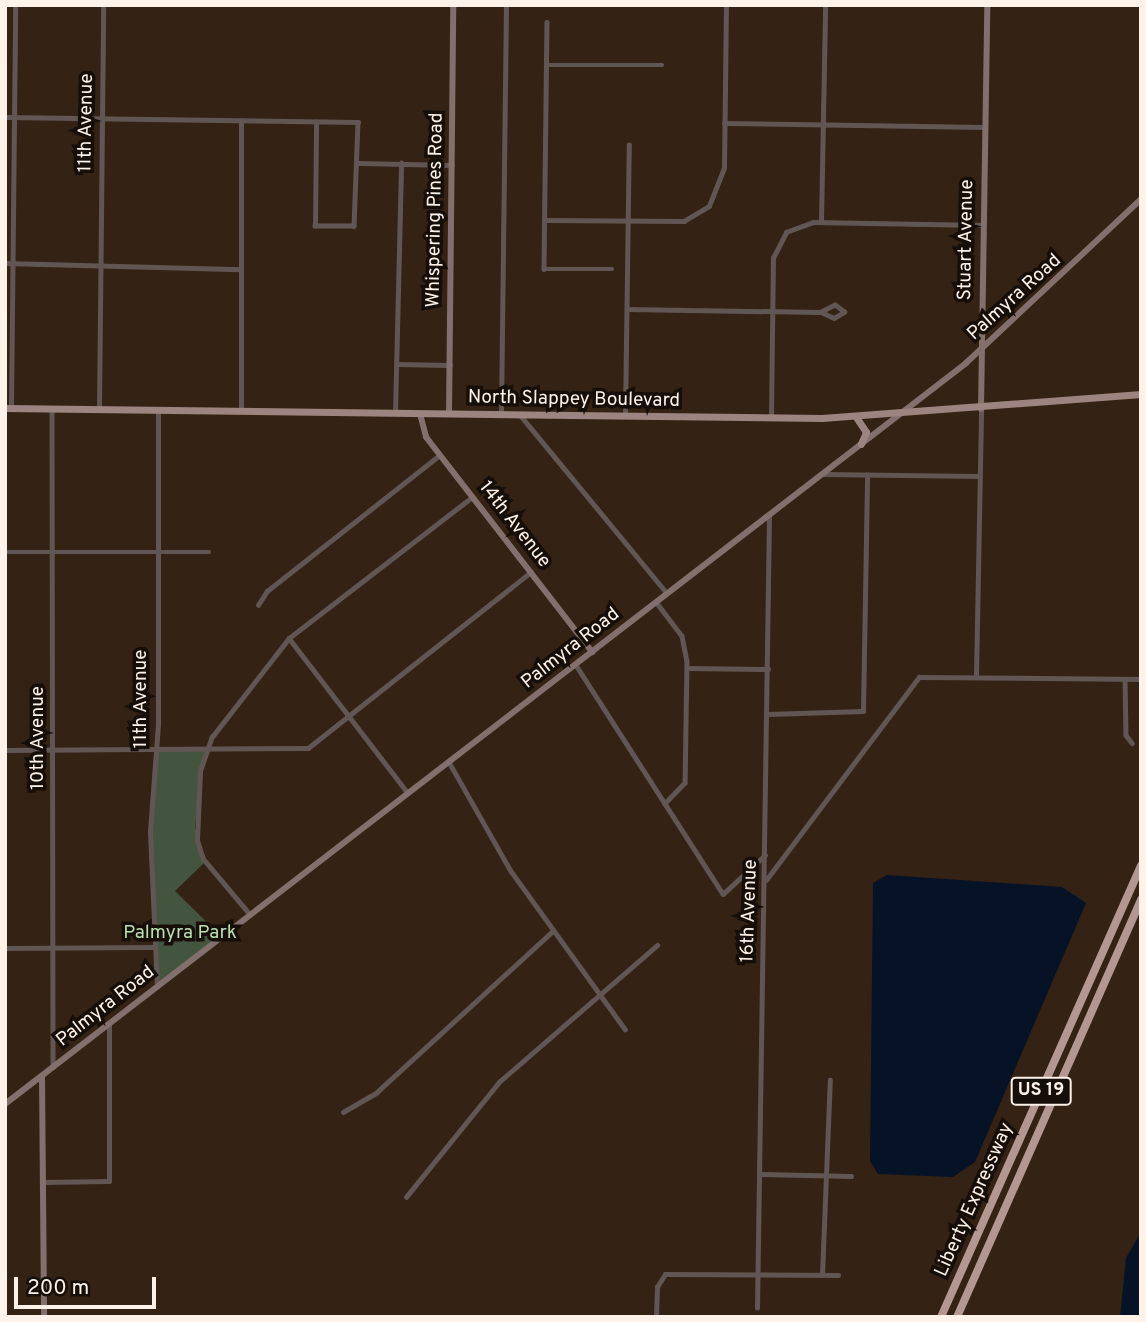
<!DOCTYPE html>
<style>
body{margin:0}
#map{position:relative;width:1146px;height:1322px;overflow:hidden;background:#342314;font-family:Overpass,sans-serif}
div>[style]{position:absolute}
.green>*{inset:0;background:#44553f}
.water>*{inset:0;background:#061226}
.street>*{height:4.5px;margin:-2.25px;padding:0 2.25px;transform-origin:2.25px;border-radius:2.25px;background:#625654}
.secondary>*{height:6px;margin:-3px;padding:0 3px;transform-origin:3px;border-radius:3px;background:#83706d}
.primary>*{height:7px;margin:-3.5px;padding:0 3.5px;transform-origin:3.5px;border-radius:3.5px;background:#9c8480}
.highway>*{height:8px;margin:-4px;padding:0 4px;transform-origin:4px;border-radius:4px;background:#b39791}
span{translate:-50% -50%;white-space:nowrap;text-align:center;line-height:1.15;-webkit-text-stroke:7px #160e08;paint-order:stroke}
.shield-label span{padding:2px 5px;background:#160e08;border:2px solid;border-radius:5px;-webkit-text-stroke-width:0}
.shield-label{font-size:18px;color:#fef2e9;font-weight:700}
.street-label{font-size:19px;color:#fef2e9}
.park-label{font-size:19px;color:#bbdfb0}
.frame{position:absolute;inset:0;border:7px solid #fef2e9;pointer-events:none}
.scale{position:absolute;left:14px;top:1277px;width:142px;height:32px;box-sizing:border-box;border:4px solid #fef2e9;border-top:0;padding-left:9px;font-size:21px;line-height:24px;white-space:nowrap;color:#fef2e9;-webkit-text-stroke:5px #160e08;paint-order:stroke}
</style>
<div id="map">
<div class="green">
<i style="clip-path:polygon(205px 749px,195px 827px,204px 863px,175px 891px,222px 937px,158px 987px,151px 831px,158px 751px)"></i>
</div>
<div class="water">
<i style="clip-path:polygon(887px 875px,1062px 887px,1086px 903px,975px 1162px,953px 1177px,878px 1174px,870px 1161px,873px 883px)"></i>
<i style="clip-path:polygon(1141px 1232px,1141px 1317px,1120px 1317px,1126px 1258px)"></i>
</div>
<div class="street">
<i style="left:547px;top:22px;width:247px;rotate:90.7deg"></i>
<i style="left:544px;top:269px;width:68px"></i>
<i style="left:547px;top:65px;width:115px"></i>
<i style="left:5px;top:117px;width:353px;rotate:0.8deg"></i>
<i style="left:358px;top:122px;width:104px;rotate:92.2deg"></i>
<i style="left:354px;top:226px;width:39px;rotate:180deg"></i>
<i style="left:315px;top:226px;width:104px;rotate:-89.4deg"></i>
<i style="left:724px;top:123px;width:260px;rotate:0.9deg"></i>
<i style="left:358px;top:163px;width:94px;rotate:1.2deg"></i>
<i style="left:545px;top:220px;width:139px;rotate:0.4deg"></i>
<i style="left:684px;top:221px;width:29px;rotate:-31deg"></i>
<i style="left:709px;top:206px;width:41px;rotate:-68.5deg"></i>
<i style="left:724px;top:168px;width:163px;rotate:-89.3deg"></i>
<i style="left:821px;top:222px;width:217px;rotate:-88.9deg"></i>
<i style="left:5px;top:263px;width:236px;rotate:1.5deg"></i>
<i style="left:627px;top:309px;width:194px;rotate:0.9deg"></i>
<i style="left:821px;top:312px;width:14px;rotate:25deg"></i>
<i style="left:834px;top:318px;width:12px;rotate:-31deg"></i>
<i style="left:844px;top:312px;width:11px;rotate:-142deg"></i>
<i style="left:835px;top:305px;width:16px;rotate:153deg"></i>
<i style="left:396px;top:364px;width:54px;rotate:1.1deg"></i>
<i style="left:11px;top:408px;width:403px;rotate:-89.4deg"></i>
<i style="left:99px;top:408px;width:403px;rotate:-89.4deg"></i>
<i style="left:52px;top:409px;width:658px;rotate:89.91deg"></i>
<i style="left:241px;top:411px;width:290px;rotate:-90deg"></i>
<i style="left:395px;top:413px;width:250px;rotate:-88.6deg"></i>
<i style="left:501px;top:414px;width:409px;rotate:-89.3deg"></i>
<i style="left:521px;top:416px;width:229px;rotate:50.5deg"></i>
<i style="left:625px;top:416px;width:271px;rotate:-89.2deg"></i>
<i style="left:771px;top:417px;width:159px;rotate:-89.3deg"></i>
<i style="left:773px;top:258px;width:29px;rotate:-63deg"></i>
<i style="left:786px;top:232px;width:29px;rotate:-20deg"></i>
<i style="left:813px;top:222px;width:170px;rotate:1deg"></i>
<i style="left:823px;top:474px;width:156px;rotate:0.7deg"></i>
<i style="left:5px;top:552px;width:204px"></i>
<i style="left:657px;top:603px;width:41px;rotate:52.9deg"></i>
<i style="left:682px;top:636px;width:25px;rotate:79deg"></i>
<i style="left:687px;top:661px;width:122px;rotate:90.9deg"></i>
<i style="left:685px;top:783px;width:29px;rotate:134deg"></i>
<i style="left:258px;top:605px;width:17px;rotate:-57deg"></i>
<i style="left:267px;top:591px;width:220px;rotate:-38.2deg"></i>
<i style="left:289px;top:638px;width:195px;rotate:52.5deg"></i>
<i style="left:576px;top:665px;width:272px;rotate:57.3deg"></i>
<i style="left:723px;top:894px;width:57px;rotate:-42.9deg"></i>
<i style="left:687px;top:668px;width:81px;rotate:0.7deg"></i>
<i style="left:976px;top:676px;width:267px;rotate:-88.9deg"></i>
<i style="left:1125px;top:679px;width:56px;rotate:89deg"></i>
<i style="left:1126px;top:735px;width:10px;rotate:53deg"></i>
<i style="left:768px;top:714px;width:95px;rotate:-1.8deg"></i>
<i style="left:863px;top:711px;width:236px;rotate:-89deg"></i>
<i style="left:5px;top:750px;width:303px;rotate:-0.4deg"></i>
<i style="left:308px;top:748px;width:284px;rotate:-38.3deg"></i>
<i style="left:449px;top:762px;width:125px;rotate:60.4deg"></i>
<i style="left:511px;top:871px;width:195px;rotate:54.2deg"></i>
<i style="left:766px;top:880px;width:254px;rotate:-53deg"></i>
<i style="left:919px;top:677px;width:222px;rotate:0.5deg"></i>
<i style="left:250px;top:915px;width:73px;rotate:-130deg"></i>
<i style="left:203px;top:859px;width:20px;rotate:-108deg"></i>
<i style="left:197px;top:840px;width:69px;rotate:-87.5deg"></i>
<i style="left:200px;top:771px;width:36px;rotate:-71deg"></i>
<i style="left:212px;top:737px;width:125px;rotate:-52.1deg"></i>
<i style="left:289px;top:638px;width:231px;rotate:-37.6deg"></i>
<i style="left:5px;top:948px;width:147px;rotate:-0.4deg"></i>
<i style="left:157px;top:987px;width:156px;rotate:-92.6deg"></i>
<i style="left:150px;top:831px;width:107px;rotate:-85.7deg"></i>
<i style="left:158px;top:724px;width:314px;rotate:-90deg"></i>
<i style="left:343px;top:1112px;width:39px;rotate:-30deg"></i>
<i style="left:377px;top:1092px;width:239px;rotate:-42.5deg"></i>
<i style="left:760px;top:1174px;width:91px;rotate:1.3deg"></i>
<i style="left:43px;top:1182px;width:66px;rotate:-0.9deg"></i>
<i style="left:109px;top:1181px;width:156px;rotate:-90deg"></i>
<i style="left:406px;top:1197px;width:148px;rotate:-51deg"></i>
<i style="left:499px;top:1082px;width:209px;rotate:-40.9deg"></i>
<i style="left:822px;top:1275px;width:195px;rotate:-87.7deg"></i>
<i style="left:757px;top:1308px;width:793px;rotate:-89.13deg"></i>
<i style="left:656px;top:1317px;width:30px;rotate:-88deg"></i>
<i style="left:657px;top:1287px;width:15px;rotate:-58deg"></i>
<i style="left:665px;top:1274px;width:173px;rotate:0.3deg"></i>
</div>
<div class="secondary">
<i style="left:981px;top:409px;width:404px;rotate:-89.1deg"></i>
<i style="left:420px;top:414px;width:24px;rotate:75deg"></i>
<i style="left:426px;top:437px;width:272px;rotate:52.3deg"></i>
<i style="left:449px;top:414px;width:409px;rotate:-89.4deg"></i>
<i style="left:42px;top:1077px;width:240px;rotate:89.5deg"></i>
<i style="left:5px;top:1104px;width:1214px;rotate:-37.63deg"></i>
<i style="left:966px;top:363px;width:240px;rotate:-43.1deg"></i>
</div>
<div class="primary">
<i style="left:5px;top:408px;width:817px;rotate:0.7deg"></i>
<i style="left:822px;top:418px;width:320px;rotate:-4.3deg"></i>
<i style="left:856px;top:417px;width:18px;rotate:56deg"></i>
<i style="left:866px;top:432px;width:13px;rotate:113deg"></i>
</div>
<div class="highway">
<i style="left:941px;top:1317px;width:494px;rotate:-66.1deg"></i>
<i style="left:957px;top:1317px;width:457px;rotate:-66.2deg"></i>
</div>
<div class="shield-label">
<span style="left:1041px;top:1091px">US 19</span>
</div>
<div class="street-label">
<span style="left:87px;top:123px;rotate:-89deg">11th Avenue</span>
<span style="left:436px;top:210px;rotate:-89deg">Whispering Pines Road</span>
<span style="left:967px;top:240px;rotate:-89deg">Stuart Avenue</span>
<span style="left:1015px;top:298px;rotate:-42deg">Palmyra Road</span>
<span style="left:574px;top:400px;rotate:1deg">North Slappey Boulevard</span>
<span style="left:514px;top:525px;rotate:52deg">14th Avenue</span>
<span style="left:571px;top:649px;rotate:-38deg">Palmyra Road</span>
<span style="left:142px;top:699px;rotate:-90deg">11th Avenue</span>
<span style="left:39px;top:738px;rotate:-90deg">10th Avenue</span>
<span style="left:750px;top:911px;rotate:-88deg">16th Avenue</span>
<span style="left:106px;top:1007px;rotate:-38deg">Palmyra Road</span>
<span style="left:975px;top:1200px;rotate:-66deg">Liberty Expressway</span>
</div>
<div class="park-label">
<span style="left:180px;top:934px">Palmyra Park</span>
</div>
<div class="frame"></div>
<div class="scale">200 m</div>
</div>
